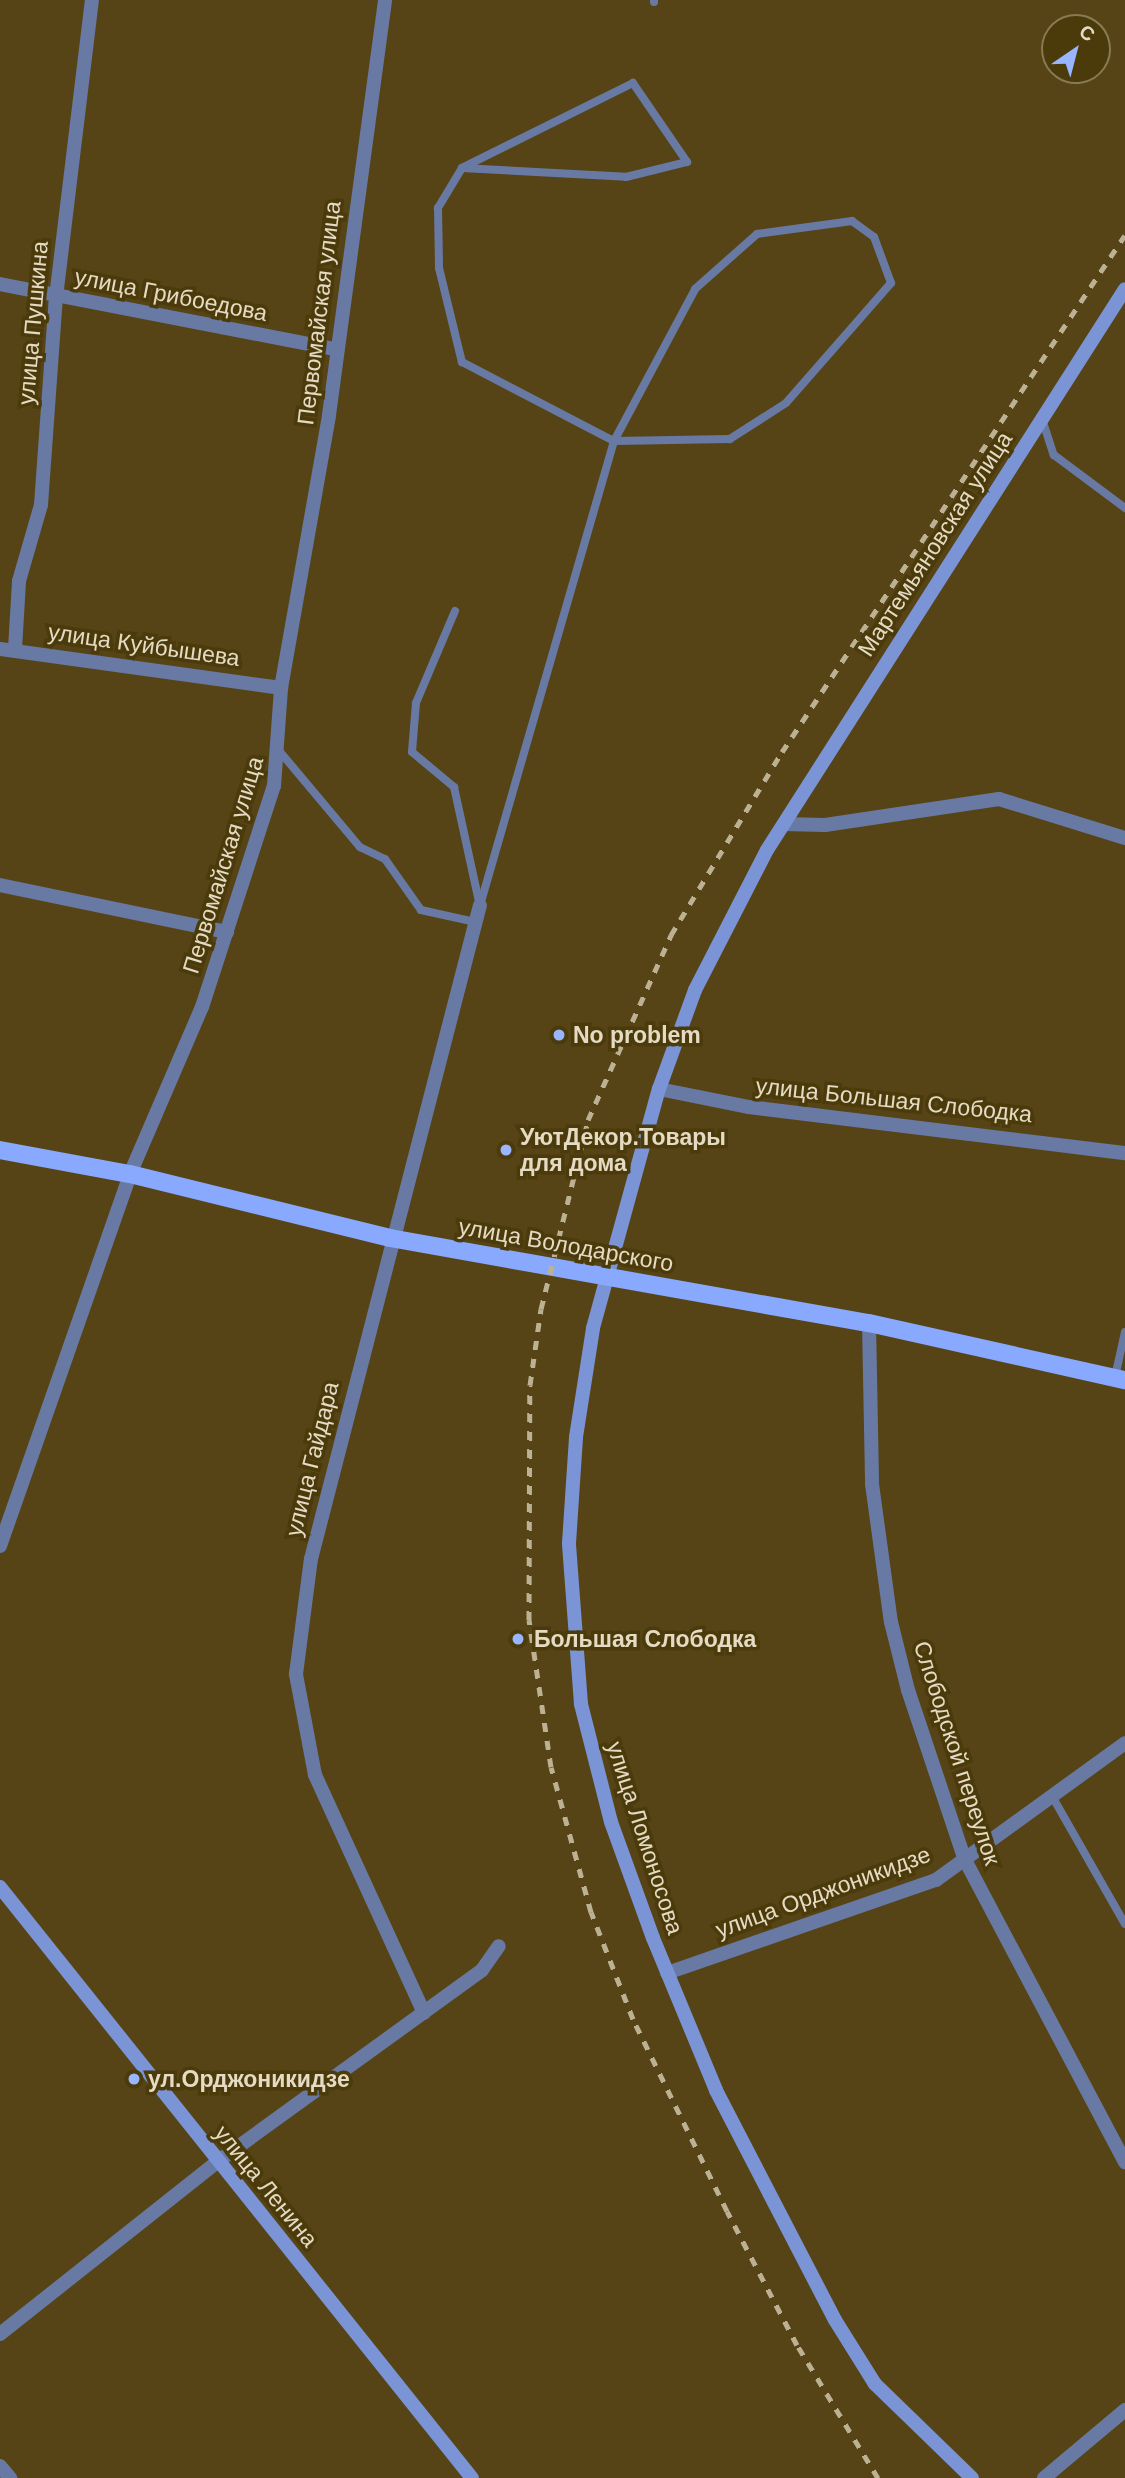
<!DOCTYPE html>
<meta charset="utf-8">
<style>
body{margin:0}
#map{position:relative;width:1125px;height:2478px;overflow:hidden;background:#564417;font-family:Arial,sans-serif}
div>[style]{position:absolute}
.lane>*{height:8px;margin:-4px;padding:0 4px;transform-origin:4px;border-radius:4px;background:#687aa3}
.street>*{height:14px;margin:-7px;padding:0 7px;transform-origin:7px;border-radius:7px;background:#687aa3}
.secondary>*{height:14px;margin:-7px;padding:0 7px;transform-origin:7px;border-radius:7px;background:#7a94d6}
.primary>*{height:18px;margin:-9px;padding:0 9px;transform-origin:9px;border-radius:9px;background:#88a9fd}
.rail>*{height:5px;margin-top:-2.5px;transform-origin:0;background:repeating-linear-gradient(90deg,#bdb194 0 9px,transparent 0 18px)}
.dots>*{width:19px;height:19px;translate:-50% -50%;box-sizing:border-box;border:4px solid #4b3a0a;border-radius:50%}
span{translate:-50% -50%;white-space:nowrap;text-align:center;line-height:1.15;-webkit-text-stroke:7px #4b3a0a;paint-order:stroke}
.street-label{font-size:23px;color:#e5dbc4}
.poi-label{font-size:23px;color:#e5dbc4;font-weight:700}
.left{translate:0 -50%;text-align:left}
.north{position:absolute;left:1041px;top:14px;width:70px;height:70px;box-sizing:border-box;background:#4b3a0a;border:2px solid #897a54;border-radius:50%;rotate:35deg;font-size:19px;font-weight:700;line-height:28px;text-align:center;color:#e5dbc4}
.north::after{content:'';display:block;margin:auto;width:24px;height:32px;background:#98b5fd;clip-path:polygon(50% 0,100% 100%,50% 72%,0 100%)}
</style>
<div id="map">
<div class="lane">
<i style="left:654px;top:2px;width:2px;rotate:-90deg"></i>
<i style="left:462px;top:168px;width:164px;rotate:3.1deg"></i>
<i style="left:626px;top:177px;width:63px;rotate:-13.8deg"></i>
<i style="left:687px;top:162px;width:96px;rotate:-124.4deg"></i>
<i style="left:633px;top:83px;width:191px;rotate:153.6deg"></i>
<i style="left:462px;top:168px;width:47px;rotate:121deg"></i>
<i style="left:438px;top:208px;width:60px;rotate:89deg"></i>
<i style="left:439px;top:268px;width:97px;rotate:76.3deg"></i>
<i style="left:462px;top:362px;width:171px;rotate:27.5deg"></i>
<i style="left:614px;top:441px;width:483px;rotate:106.1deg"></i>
<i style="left:852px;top:221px;width:27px;rotate:36deg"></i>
<i style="left:874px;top:237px;width:49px;rotate:69.7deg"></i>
<i style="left:891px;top:283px;width:159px;rotate:131.2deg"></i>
<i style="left:786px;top:403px;width:67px;rotate:147.3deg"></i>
<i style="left:730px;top:439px;width:116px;rotate:179deg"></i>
<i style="left:614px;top:441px;width:172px;rotate:-61.9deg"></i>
<i style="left:695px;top:289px;width:83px;rotate:-41.6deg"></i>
<i style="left:757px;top:234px;width:96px;rotate:-7.8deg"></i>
<i style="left:1042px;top:419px;width:38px;rotate:72deg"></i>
<i style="left:1054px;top:455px;width:89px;rotate:36.7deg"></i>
<i style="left:455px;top:611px;width:100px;rotate:113deg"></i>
<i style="left:416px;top:703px;width:49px;rotate:94.7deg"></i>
<i style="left:412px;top:752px;width:55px;rotate:39.8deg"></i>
<i style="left:454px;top:787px;width:118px;rotate:77.7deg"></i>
<i style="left:281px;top:753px;width:123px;rotate:50deg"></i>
<i style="left:360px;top:847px;width:28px;rotate:26deg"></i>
<i style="left:385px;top:859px;width:62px;rotate:54.8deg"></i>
<i style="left:421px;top:910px;width:55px;rotate:12.5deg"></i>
<i style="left:1115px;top:1377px;width:46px;rotate:-77.5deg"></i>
<i style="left:1052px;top:1796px;width:147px;rotate:60.3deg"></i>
</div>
<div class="street">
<i style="left:0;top:284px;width:340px;rotate:11deg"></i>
<i style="left:0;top:649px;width:284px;rotate:7.9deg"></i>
<i style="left:15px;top:649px;width:68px;rotate:-86.6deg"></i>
<i style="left:19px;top:581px;width:79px;rotate:-73.9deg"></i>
<i style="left:41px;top:505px;width:209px;rotate:-85.9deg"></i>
<i style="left:56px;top:297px;width:299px;rotate:-83.1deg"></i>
<i style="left:784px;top:824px;width:41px;rotate:1.4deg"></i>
<i style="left:825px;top:825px;width:176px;rotate:-8.5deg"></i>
<i style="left:999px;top:799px;width:132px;rotate:17.2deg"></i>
<i style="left:0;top:885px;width:232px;rotate:11.7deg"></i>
<i style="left:659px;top:1089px;width:92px;rotate:11.3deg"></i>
<i style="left:749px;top:1107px;width:379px;rotate:7deg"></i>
<i style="left:869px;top:1323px;width:161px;rotate:88.9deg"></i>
<i style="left:872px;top:1484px;width:139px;rotate:82.2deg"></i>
<i style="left:891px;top:1622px;width:70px;rotate:76deg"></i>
<i style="left:908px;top:1690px;width:179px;rotate:71.5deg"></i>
<i style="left:965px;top:1860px;width:342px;rotate:62.1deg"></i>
<i style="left:0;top:1546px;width:394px;rotate:-70.7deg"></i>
<i style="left:130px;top:1174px;width:182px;rotate:-66.7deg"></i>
<i style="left:202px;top:1007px;width:232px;rotate:-72deg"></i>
<i style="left:274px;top:786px;width:98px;rotate:-85.9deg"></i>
<i style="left:281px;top:688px;width:277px;rotate:-80deg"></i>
<i style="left:329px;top:415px;width:419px;rotate:-82.3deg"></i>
<i style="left:667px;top:1973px;width:285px;rotate:-19.1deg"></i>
<i style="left:936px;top:1880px;width:233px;rotate:-35.9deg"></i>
<i style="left:424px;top:2013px;width:262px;rotate:-114.6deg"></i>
<i style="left:315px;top:1775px;width:103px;rotate:-100.7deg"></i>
<i style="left:296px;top:1674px;width:116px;rotate:-82.6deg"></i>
<i style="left:311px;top:1559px;width:675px;rotate:-75.51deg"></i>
<i style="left:0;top:2334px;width:277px;rotate:-38.4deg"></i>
<i style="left:217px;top:2162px;width:327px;rotate:-35.9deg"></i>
<i style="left:482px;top:1970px;width:29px;rotate:-55deg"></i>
<i style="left:0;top:2466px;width:16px;rotate:50deg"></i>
<i style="left:1044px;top:2478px;width:106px;rotate:-40deg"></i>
</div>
<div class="secondary">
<i style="left:0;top:1887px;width:756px;rotate:51.39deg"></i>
<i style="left:972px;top:2478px;width:135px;rotate:-135.9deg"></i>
<i style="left:875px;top:2384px;width:75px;rotate:-122deg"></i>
<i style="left:835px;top:2320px;width:259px;rotate:-117.4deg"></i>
<i style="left:716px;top:2090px;width:165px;rotate:-112.5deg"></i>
<i style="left:653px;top:1938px;width:123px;rotate:-109.9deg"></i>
<i style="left:611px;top:1822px;width:122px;rotate:-104.3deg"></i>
<i style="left:581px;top:1704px;width:161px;rotate:-94.3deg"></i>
<i style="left:569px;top:1543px;width:106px;rotate:-86.2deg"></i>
<i style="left:576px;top:1437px;width:110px;rotate:-81.1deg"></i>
<i style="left:593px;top:1328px;width:248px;rotate:-74.6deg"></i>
<i style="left:659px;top:1089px;width:105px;rotate:-70deg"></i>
<i style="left:695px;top:990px;width:157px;rotate:-62.8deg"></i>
<i style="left:767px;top:850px;width:665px;rotate:-57.46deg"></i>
</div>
<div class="primary">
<i style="left:0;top:1150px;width:132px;rotate:10.5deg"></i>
<i style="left:130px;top:1174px;width:268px;rotate:13.8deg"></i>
<i style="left:390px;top:1238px;width:486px;rotate:10.1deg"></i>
<i style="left:869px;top:1323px;width:262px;rotate:12.6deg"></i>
</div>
<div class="rail">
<i style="left:878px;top:2478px;width:156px;rotate:-121.3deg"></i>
<i style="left:797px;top:2345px;width:151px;rotate:-117.6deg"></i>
<i style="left:727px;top:2211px;width:214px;rotate:-116.1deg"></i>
<i style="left:633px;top:2019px;width:115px;rotate:-111.4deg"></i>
<i style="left:591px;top:1912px;width:150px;rotate:-105.4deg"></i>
<i style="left:551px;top:1767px;width:149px;rotate:-98.5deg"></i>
<i style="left:529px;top:1620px;width:235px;rotate:-89.8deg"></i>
<i style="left:530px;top:1385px;width:77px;rotate:-81.8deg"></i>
<i style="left:541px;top:1309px;width:195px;rotate:-76deg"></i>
<i style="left:588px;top:1120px;width:203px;rotate:-65.8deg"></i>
<i style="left:671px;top:935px;width:214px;rotate:-58.8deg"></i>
<i style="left:782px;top:752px;width:620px;rotate:-56.44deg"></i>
</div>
<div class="dots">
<i style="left:559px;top:1035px;background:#98b5fd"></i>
<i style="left:506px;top:1150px;background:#98b5fd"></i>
<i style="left:518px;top:1639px;background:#98b5fd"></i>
<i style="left:134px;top:2079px;background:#98b5fd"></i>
</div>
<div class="street-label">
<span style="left:171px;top:295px;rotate:11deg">улица Грибоедова</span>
<span style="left:319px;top:313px;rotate:-83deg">Первомайская улица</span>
<span style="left:33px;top:323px;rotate:-85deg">улица Пушкина</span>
<span style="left:935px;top:544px;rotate:-57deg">Мартемьяновская улица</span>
<span style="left:144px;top:645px;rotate:8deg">улица Куйбышева</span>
<span style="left:223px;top:865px;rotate:-73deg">Первомайская улица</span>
<span style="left:894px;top:1100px;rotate:6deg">улица Большая Слободка</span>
<span style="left:566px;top:1245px;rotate:10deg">улица Володарского</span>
<span style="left:312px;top:1459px;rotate:-76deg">улица Гайдара</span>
<span style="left:957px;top:1753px;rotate:72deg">Слободской переулок</span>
<span style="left:645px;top:1838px;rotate:72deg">улица Ломоносова</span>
<span style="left:823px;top:1892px;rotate:-20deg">улица Орджоникидзе</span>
<span style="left:266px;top:2186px;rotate:51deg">улица Ленина</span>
</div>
<div class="poi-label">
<span class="left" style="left:573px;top:1035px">No problem</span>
<span class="left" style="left:520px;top:1150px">УютДекор.Товары<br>для дома</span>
<span class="left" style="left:534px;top:1639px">Большая Слободка</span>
<span class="left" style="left:148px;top:2079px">ул.Орджоникидзе</span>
</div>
<div class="north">С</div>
</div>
